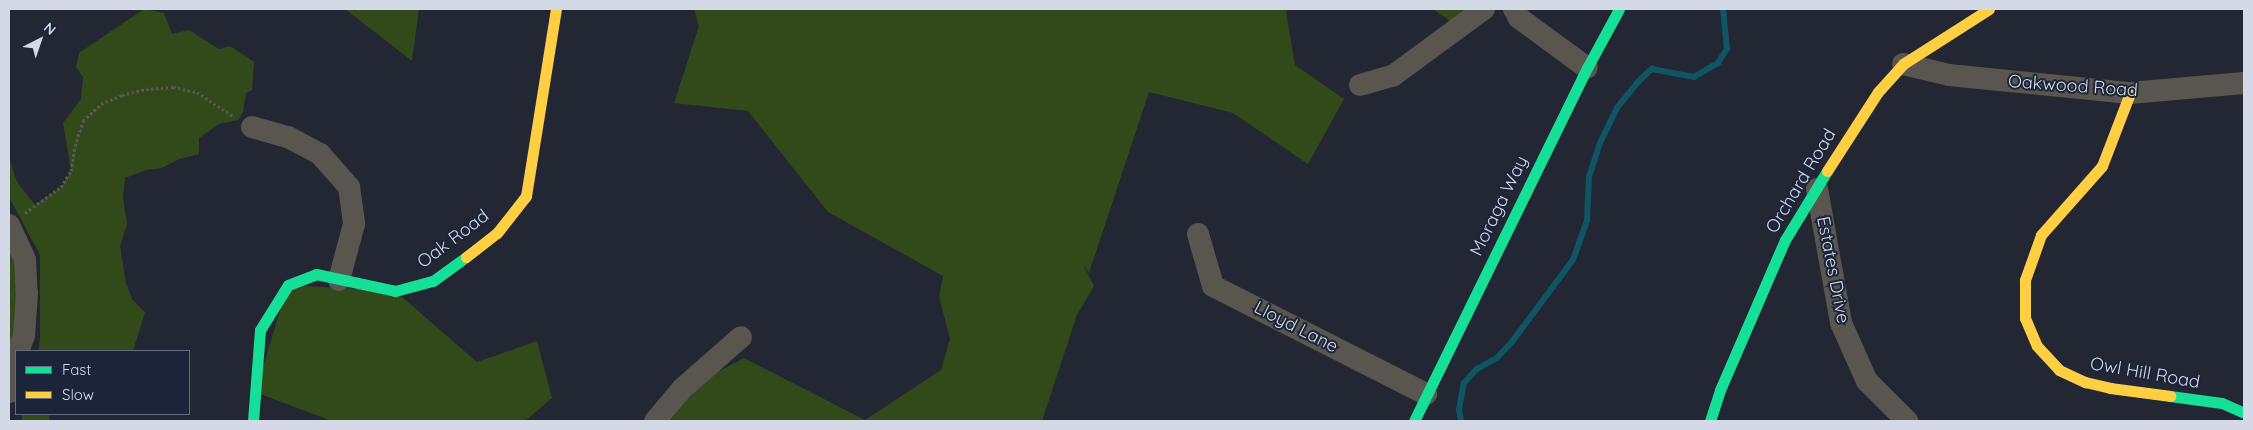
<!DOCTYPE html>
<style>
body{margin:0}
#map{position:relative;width:2253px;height:430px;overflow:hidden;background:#222733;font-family:Quicksand,sans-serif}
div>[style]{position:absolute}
.green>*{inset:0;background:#324a1a;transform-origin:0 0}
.stream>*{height:5.5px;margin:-2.75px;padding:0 2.75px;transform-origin:2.75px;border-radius:2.75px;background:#0f5564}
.path>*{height:3px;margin-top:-1.5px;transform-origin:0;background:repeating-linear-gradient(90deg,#595958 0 2.5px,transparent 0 5px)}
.street>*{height:22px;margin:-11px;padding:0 11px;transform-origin:11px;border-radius:11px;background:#59564f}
.fast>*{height:11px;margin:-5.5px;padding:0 5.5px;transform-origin:5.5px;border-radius:5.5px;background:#16e098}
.slow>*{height:11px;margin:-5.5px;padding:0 5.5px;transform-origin:5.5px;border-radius:5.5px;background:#ffcf43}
span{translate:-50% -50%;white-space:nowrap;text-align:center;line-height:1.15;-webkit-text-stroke:4px #1c2439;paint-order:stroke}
.street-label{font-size:18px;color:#d3d9e7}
.frame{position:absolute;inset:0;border:10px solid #d3d9e7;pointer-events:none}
.legend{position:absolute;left:15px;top:350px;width:175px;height:65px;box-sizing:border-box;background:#1c2439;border:1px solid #656c7f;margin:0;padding:6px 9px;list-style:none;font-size:15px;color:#d3d9e7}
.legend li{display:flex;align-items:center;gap:10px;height:25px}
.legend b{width:25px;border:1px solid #656c7f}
.north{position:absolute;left:15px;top:15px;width:50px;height:50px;-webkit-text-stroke:4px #1c2439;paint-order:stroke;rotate:41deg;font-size:14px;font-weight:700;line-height:20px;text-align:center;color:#d3d9e7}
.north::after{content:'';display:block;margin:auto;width:18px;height:22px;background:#d3d9e7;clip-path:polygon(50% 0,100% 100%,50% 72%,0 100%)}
</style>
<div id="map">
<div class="green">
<i style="clip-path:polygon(144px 9px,164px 13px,172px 34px,189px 30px,219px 49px,230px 46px,254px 62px,252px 90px,246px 93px,243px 112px,238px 120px,219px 124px,199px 138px,199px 154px,179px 159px,162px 168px,146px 170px,125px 178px,123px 197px,127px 224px,120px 246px,126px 283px,132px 299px,145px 312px,133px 351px,38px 351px,40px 340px,40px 255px,9px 197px,9px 158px,17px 182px,35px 205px,61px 187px,71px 171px,63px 123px,81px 99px,83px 77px,76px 67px,79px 53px)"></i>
<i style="clip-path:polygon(345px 9px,419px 9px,412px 61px)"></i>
<i style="clip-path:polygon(694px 9px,1288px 9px,1286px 12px,1295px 65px,1344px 99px,1308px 164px,1233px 113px,1149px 92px,1089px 273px,1082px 262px,1094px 286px,1077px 315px,1042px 421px,670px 421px,705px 379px,744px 358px,865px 420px,941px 370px,950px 339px,939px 296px,943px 276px,828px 212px,748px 111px,674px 103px,699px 26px)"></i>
<i style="clip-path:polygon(1433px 9px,1484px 9px,1459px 27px)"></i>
<i style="clip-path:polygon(9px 248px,18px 273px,16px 336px,9px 344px)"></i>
<i style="clip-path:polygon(288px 285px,395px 291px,477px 362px,537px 341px,552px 398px,525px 421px,332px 421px,255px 392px)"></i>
<i style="left:22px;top:414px;width:27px;height:7px"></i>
</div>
<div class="stream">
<i style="left:1461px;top:421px;width:11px;rotate:-100deg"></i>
<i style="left:1459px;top:410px;width:27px;rotate:-80deg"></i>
<i style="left:1464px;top:383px;width:19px;rotate:-47deg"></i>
<i style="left:1477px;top:369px;width:23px;rotate:-29deg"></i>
<i style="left:1497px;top:358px;width:22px;rotate:-47deg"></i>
<i style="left:1512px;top:342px;width:102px;rotate:-53.4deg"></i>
<i style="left:1573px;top:260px;width:41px;rotate:-70.3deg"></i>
<i style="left:1587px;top:221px;width:44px;rotate:-87.4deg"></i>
<i style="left:1589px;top:177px;width:36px;rotate:-72deg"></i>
<i style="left:1600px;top:143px;width:39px;rotate:-64deg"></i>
<i style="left:1617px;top:108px;width:35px;rotate:-51deg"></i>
<i style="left:1639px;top:81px;width:18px;rotate:-43deg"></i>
<i style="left:1652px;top:69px;width:43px;rotate:10.8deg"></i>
<i style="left:1694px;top:77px;width:28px;rotate:-30deg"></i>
<i style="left:1718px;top:63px;width:17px;rotate:-57deg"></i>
<i style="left:1727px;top:49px;width:40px;rotate:-95.7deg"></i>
</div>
<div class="path">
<i style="left:25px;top:213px;width:44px;rotate:-35.8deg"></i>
<i style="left:61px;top:187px;width:19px;rotate:-58deg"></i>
<i style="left:71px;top:171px;width:25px;rotate:-81deg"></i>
<i style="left:75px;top:146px;width:26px;rotate:-72deg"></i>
<i style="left:83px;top:121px;width:25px;rotate:-43deg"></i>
<i style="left:101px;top:104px;width:23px;rotate:-23deg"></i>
<i style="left:122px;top:95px;width:25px;rotate:-14deg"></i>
<i style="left:146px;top:89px;width:27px;rotate:-4deg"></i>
<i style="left:173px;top:87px;width:25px;rotate:12deg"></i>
<i style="left:197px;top:92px;width:45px;rotate:34deg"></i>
</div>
<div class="street">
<i style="left:1514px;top:9px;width:10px;rotate:61deg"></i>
<i style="left:1519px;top:18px;width:84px;rotate:36.3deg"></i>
<i style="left:1903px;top:64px;width:47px;rotate:13.4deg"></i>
<i style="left:1949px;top:75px;width:182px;rotate:5.7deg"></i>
<i style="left:2130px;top:93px;width:114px;rotate:-5deg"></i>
<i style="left:1360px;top:85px;width:35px;rotate:-16deg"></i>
<i style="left:1394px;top:75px;width:112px;rotate:-36.3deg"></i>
<i style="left:252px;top:127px;width:37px;rotate:16deg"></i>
<i style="left:288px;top:137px;width:36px;rotate:28deg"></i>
<i style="left:320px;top:154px;width:44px;rotate:48.7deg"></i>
<i style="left:349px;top:187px;width:37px;rotate:82deg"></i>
<i style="left:354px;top:224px;width:58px;rotate:105deg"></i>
<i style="left:1817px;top:189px;width:136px;rotate:79.8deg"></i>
<i style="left:1841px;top:323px;width:64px;rotate:65.9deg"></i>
<i style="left:1867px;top:381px;width:57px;rotate:45deg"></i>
<i style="left:9px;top:225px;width:38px;rotate:65deg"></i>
<i style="left:25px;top:260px;width:33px;rotate:87deg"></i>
<i style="left:27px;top:293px;width:43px;rotate:94deg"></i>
<i style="left:24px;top:336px;width:11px;rotate:112deg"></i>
<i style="left:20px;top:346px;width:16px;rotate:135deg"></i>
<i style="left:1198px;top:234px;width:54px;rotate:73.9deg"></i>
<i style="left:1213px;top:286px;width:239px;rotate:26.9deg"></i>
<i style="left:9px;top:376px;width:16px;rotate:90deg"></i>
<i style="left:655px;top:421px;width:43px;rotate:-49.7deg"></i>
<i style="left:683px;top:388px;width:77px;rotate:-41.3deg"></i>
</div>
<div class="fast">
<i style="left:2170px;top:396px;width:52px;rotate:7.7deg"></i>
<i style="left:2222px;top:403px;width:24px;rotate:24deg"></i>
<i style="left:253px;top:421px;width:91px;rotate:-85.6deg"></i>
<i style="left:260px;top:330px;width:53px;rotate:-58.1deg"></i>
<i style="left:288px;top:285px;width:30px;rotate:-21deg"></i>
<i style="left:316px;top:274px;width:81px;rotate:12.1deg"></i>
<i style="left:395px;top:291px;width:39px;rotate:-15deg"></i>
<i style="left:433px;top:281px;width:41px;rotate:-36deg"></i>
<i style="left:1414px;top:421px;width:393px;rotate:-63.9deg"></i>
<i style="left:1587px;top:68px;width:67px;rotate:-61.5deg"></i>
<i style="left:1710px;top:421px;width:33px;rotate:-72deg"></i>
<i style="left:1720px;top:390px;width:163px;rotate:-66.6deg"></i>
<i style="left:1785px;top:240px;width:81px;rotate:-58.7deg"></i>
</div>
<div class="slow">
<i style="left:2130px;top:93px;width:78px;rotate:111deg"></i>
<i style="left:2102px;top:166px;width:92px;rotate:131.5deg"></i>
<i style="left:2041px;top:235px;width:48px;rotate:109.6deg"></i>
<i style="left:2025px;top:280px;width:38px;rotate:90deg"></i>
<i style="left:2025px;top:318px;width:30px;rotate:67deg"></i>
<i style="left:2037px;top:346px;width:33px;rotate:47deg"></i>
<i style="left:2059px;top:370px;width:29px;rotate:25deg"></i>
<i style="left:2085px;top:382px;width:26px;rotate:13deg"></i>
<i style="left:2110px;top:388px;width:61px;rotate:7.6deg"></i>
<i style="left:1827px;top:171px;width:94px;rotate:-57.2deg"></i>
<i style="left:1878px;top:92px;width:38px;rotate:-48deg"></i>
<i style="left:1903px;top:64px;width:102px;rotate:-32.6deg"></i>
<i style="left:466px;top:257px;width:39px;rotate:-38deg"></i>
<i style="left:497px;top:233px;width:47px;rotate:-51.9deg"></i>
<i style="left:526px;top:196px;width:189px;rotate:-80.9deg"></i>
</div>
<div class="street-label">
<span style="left:2073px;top:86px;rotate:4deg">Oakwood Road</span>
<span style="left:1801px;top:181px;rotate:-59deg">Orchard Road</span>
<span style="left:1499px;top:206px;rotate:-64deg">Moraga Way</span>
<span style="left:453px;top:239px;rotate:-37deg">Oak Road</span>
<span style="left:1833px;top:270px;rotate:79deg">Estates Drive</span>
<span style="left:1296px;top:327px;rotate:27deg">Lloyd Lane</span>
<span style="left:2145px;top:373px;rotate:10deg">Owl Hill Road</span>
</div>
<div class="frame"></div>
<ul class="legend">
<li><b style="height:6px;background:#16e098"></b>Fast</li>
<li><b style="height:6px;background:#ffcf43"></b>Slow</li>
</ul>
<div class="north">N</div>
</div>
